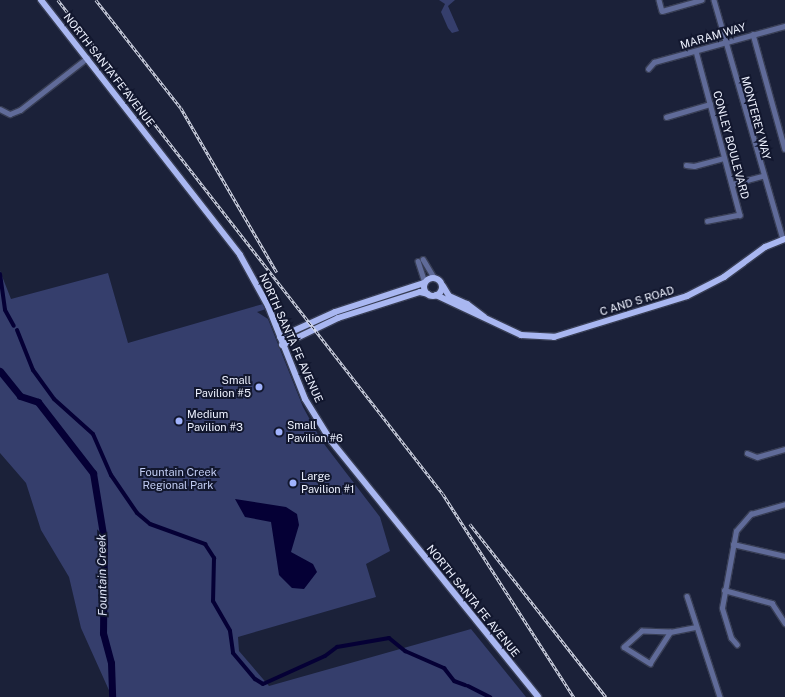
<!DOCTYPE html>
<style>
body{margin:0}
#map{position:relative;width:785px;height:697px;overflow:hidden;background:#1b2139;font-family:"Public Sans",sans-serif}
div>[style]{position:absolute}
.green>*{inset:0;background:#353e6c}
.water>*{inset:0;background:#050035}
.canal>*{height:4px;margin:-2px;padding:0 2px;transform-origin:2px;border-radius:2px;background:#050035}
.river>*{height:7px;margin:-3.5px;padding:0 3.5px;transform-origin:3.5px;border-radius:3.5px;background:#050035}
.roads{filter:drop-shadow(1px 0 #383e55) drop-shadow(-1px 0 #383e55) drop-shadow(0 1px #383e55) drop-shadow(0 -1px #383e55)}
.minor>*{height:4.5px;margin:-2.25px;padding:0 2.25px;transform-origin:2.25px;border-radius:2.25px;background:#606b99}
.major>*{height:6px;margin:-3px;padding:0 3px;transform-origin:3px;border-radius:3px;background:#a9b7f1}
.major>.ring{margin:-3px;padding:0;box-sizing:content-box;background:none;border:6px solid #a9b7f1;border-radius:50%}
.rail>*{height:2.5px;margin-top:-1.25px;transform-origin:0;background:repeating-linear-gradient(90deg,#12172e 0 3px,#d5d9e7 0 6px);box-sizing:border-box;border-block:1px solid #d5d9e7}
.dots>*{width:11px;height:11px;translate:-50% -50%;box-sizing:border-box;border:2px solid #12172e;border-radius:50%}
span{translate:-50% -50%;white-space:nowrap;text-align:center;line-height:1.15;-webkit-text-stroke:4px #12172e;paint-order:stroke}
.street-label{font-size:11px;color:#edf1fe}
.poi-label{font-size:11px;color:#edf1fe}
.right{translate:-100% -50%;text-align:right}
.left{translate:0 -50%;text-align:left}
.park-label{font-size:11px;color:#c2cdf3}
.water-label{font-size:12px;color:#dce2f5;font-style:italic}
</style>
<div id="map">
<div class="green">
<i style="clip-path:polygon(439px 0,455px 0,448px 6px,459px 31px,452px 33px,448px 28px,441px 12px,445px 4px)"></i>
<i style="clip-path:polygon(0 271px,11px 299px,108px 273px,128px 343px,263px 304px,266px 309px,257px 312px,268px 319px,303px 407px,321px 440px,380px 517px,390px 551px,366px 564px,376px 597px,238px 637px,239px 651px,269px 686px,471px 629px,526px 697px,112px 697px,81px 628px,69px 577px,41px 530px,26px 483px,0 453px)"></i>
</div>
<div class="water">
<i style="clip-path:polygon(235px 499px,286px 507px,297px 514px,299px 525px,291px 552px,313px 564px,317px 572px,304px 589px,292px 588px,279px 575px,271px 522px,245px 517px)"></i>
</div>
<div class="canal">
<i style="left:0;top:274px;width:36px;rotate:82deg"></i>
<i style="left:5px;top:310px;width:18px;rotate:61deg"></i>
<i style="left:17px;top:330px;width:43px;rotate:68.2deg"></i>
<i style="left:33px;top:370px;width:36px;rotate:54deg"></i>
<i style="left:54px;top:399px;width:52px;rotate:41.9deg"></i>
<i style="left:93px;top:434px;width:45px;rotate:66.3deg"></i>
<i style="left:111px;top:475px;width:46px;rotate:55.6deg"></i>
<i style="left:137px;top:513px;width:17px;rotate:40deg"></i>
<i style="left:150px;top:524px;width:59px;rotate:20deg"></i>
<i style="left:205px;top:544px;width:17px;rotate:57deg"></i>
<i style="left:214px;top:558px;width:43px;rotate:91.3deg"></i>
<i style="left:213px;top:601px;width:34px;rotate:60deg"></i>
<i style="left:230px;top:631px;width:22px;rotate:82deg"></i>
<i style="left:233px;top:653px;width:34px;rotate:50deg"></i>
<i style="left:255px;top:679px;width:9px;rotate:32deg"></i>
<i style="left:263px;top:684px;width:68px;rotate:-24.3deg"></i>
<i style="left:325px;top:656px;width:15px;rotate:-37deg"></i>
<i style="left:337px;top:647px;width:53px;rotate:-9.8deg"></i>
<i style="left:389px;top:638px;width:21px;rotate:39deg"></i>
<i style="left:405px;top:651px;width:43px;rotate:23.6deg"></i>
<i style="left:444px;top:668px;width:16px;rotate:52deg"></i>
<i style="left:454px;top:681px;width:12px;rotate:20deg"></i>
<i style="left:468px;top:686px;width:25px;rotate:27deg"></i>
</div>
<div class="river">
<i style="left:0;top:371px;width:32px;rotate:51deg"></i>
<i style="left:20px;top:396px;width:19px;rotate:18deg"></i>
<i style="left:38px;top:402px;width:90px;rotate:52.2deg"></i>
<i style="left:93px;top:473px;width:68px;rotate:80.7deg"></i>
<i style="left:104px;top:540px;width:93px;rotate:90.6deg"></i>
<i style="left:103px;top:633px;width:31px;rotate:75deg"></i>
<i style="left:111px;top:663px;width:34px;rotate:88deg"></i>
</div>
<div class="roads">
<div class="minor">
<i style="left:659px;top:0;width:11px;rotate:75deg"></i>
<i style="left:662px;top:11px;width:41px;rotate:-15.8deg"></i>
<i style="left:714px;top:0;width:249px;rotate:73.9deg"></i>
<i style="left:753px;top:34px;width:119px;rotate:74.5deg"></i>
<i style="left:696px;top:51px;width:170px;rotate:75deg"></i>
<i style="left:740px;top:215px;width:33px;rotate:169deg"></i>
<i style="left:648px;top:69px;width:9px;rotate:-49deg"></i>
<i style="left:654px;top:62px;width:136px;rotate:-15.4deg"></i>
<i style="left:0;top:109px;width:11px;rotate:27deg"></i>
<i style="left:10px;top:114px;width:11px;rotate:-22deg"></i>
<i style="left:20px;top:110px;width:85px;rotate:-37.8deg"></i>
<i style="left:666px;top:117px;width:46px;rotate:-16.5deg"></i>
<i style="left:686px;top:165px;width:8px;rotate:7deg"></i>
<i style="left:694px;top:166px;width:31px;rotate:-15deg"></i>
<i style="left:732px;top:184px;width:31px;rotate:-15deg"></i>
<i style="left:423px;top:259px;width:21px;rotate:59deg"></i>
<i style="left:418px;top:261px;width:22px;rotate:72deg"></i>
<i style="left:747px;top:453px;width:11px;rotate:22deg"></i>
<i style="left:757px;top:457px;width:29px;rotate:-16deg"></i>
<i style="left:733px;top:544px;width:53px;rotate:13deg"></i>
<i style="left:724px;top:590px;width:50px;rotate:15.2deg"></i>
<i style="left:772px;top:603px;width:24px;rotate:57deg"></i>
<i style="left:687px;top:596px;width:106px;rotate:71.9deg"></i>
<i style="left:670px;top:632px;width:28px;rotate:-178deg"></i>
<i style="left:642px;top:631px;width:24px;rotate:138deg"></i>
<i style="left:624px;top:647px;width:31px;rotate:32deg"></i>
<i style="left:650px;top:663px;width:37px;rotate:-57deg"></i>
<i style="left:670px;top:632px;width:25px;rotate:-11deg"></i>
<i style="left:737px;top:645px;width:9px;rotate:-131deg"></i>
<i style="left:731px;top:638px;width:31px;rotate:-107deg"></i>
<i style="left:722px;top:608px;width:78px;rotate:-79.7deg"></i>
<i style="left:736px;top:531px;width:23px;rotate:-49deg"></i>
<i style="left:751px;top:514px;width:35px;rotate:-16deg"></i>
</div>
<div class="major">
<i style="left:41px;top:0;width:323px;rotate:52deg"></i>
<i style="left:240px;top:255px;width:58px;rotate:61.2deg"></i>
<i style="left:268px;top:306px;width:100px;rotate:68.3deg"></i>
<i style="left:305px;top:399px;width:49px;rotate:58.2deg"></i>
<i style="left:331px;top:441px;width:329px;rotate:51deg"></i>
<i class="ring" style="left:424px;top:278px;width:12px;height:12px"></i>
<i style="left:443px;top:286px;width:12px;rotate:59deg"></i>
<i style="left:449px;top:296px;width:20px;rotate:24deg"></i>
<i style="left:467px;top:304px;width:21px;rotate:37deg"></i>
<i style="left:436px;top:295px;width:94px;rotate:25.2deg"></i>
<i style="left:521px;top:335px;width:33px;rotate:3deg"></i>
<i style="left:554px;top:337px;width:139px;rotate:-17.1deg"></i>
<i style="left:687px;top:296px;width:42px;rotate:-27.2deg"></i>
<i style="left:724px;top:277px;width:51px;rotate:-36.2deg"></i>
<i style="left:765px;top:247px;width:22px;rotate:-22deg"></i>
<i style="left:280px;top:337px;width:60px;rotate:-24.4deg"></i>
<i style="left:335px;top:312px;width:94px;rotate:-18deg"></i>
<i style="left:282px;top:345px;width:62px;rotate:-25.7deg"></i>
<i style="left:338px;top:318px;width:86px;rotate:-17.6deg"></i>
<i style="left:420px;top:292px;width:8px;rotate:14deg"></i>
</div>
</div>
<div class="rail">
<i style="left:58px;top:0;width:626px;rotate:52.07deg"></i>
<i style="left:443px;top:494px;width:242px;rotate:57.2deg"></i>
<i style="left:96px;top:0;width:137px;rotate:51.8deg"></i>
<i style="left:181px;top:108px;width:190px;rotate:59.7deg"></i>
<i style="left:470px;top:524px;width:220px;rotate:51.8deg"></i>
</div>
<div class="dots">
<i style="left:259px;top:387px;background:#a1b3fd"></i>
<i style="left:179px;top:421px;background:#a1b3fd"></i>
<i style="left:279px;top:432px;background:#a1b3fd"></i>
<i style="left:293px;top:483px;background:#a1b3fd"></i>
</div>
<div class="street-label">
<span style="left:713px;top:36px;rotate:-16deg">MARAM WAY</span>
<span style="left:109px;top:70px;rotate:52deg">NORTH SANTA FE AVENUE</span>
<span style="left:756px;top:118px;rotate:75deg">MONTEREY WAY</span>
<span style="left:731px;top:145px;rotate:75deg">CONLEY BOULEVARD</span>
<span style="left:637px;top:301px;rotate:-17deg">C AND S ROAD</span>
<span style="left:291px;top:338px;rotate:66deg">NORTH SANTA FE AVENUE</span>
<span style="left:473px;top:601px;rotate:51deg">NORTH SANTA FE AVENUE</span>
</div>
<div class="poi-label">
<span class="right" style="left:251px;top:387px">Small<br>Pavilion #5</span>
<span class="left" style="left:187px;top:421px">Medium<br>Pavilion #3</span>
<span class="left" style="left:287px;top:432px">Small<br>Pavilion #6</span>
<span class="left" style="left:301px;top:483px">Large<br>Pavilion #1</span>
</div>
<div class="park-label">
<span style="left:178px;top:479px">Fountain Creek<br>Regional Park</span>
</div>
<div class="water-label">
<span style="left:103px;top:575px;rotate:-91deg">Fountain Creek</span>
</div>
</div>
